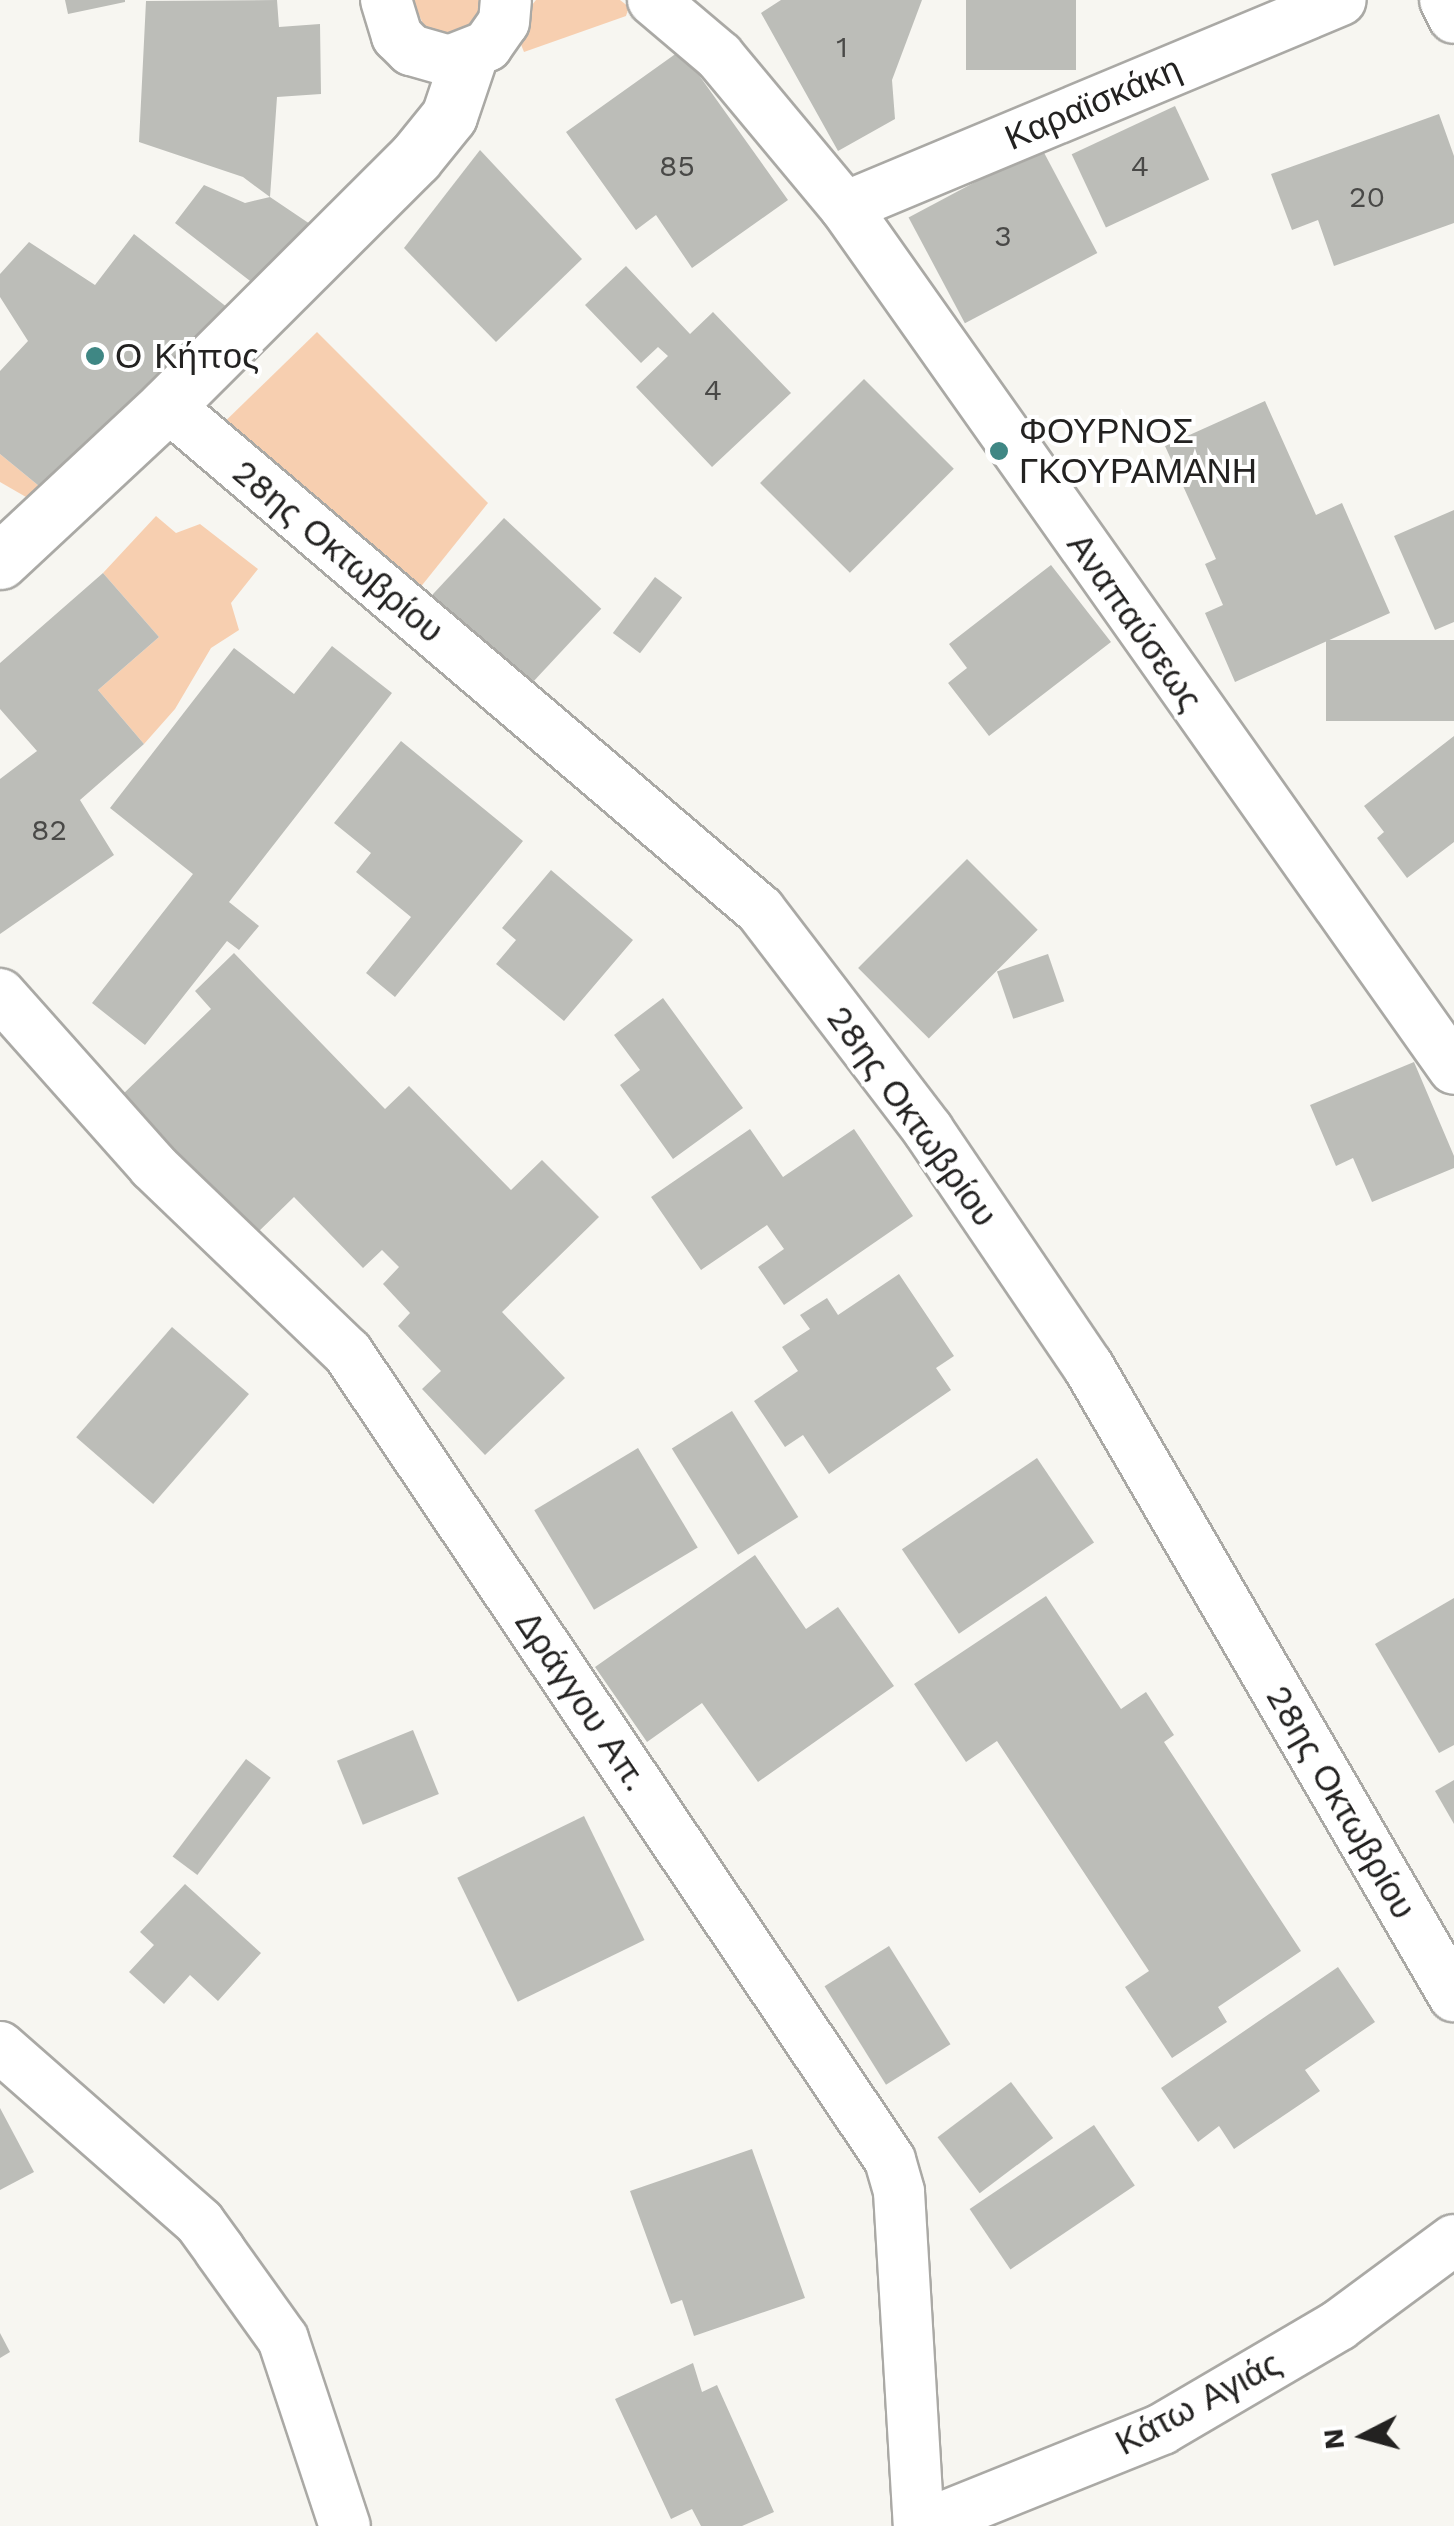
<!DOCTYPE html>
<meta charset="utf-8">
<style>
body{margin:0}
#map{position:relative;width:1454px;height:2526px;overflow:hidden;background:#f7f6f1;font-family:"Work Sans",sans-serif}
div>[style]{position:absolute}
.green>*{inset:0;background:#f7cfb0}
.building>*{inset:0;background:#bcbdb8;transform-origin:0 0}
.roads{filter:drop-shadow(2px 0 #aaa9a5) drop-shadow(-2px 0 #aaa9a5) drop-shadow(0 2px #aaa9a5) drop-shadow(0 -2px #aaa9a5)}
.minor>*{height:50px;margin:-25px;padding:0 25px;transform-origin:25px;border-radius:25px;background:#fff}
.tertiary>*{height:55px;margin:-27.5px;padding:0 27.5px;transform-origin:27.5px;border-radius:27.5px;background:#fff}
.dots>*{width:28px;height:28px;translate:-50% -50%;box-sizing:border-box;border:5px solid #fff;border-radius:50%}
span{translate:-50% -50%;white-space:nowrap;text-align:center;line-height:1.15;-webkit-text-stroke:8px #fff;paint-order:stroke}
.number-label{font-size:30px;color:#494947}
.number-label span{-webkit-text-stroke-width:0}
.street-label{font-size:35px;color:#232221}
.poi-label{font-size:35px;color:#232221}
.left{translate:0 -50%;text-align:left}
.north{position:absolute;left:1314px;top:2386px;width:100px;height:100px;-webkit-text-stroke:8px #fff;paint-order:stroke;rotate:264deg;font-size:28px;font-weight:700;line-height:40px;text-align:center;color:#232221}
.north::after{content:'';display:block;margin:auto;width:35px;height:45px;background:#232221;clip-path:polygon(50% 0,100% 100%,50% 72%,0 100%)}
</style>
<div id="map">
<div class="green">
<i style="clip-path:polygon(412px 0,482px 0,482px 4px,472px 25px,449px 35px,425px 28px)"></i>
<i style="clip-path:polygon(536px 0,620px 0,629px 7px,626px 16px,524px 52px,514px 27px)"></i>
<i style="clip-path:polygon(317px 332px,488px 503px,407px 604px,211px 435px)"></i>
<i style="clip-path:polygon(0 454px,39px 486px,26px 497px,0 482px)"></i>
<i style="clip-path:polygon(156px 516px,176px 533px,200px 524px,258px 569px,231px 603px,239px 630px,211px 648px,175px 709px,144px 744px,98px 690px,159px 637px,103px 573px)"></i>
</div>
<div class="building">
<i style="clip-path:polygon(65px 0,125px 0,125px 2px,68px 14px)"></i>
<i style="clip-path:polygon(277px 0,279px 27px,320px 24px,321px 94px,277px 97px,270px 197px,243px 177px,139px 142px,146px 1px)"></i>
<i style="clip-path:polygon(781px 0,922px 0,892px 80px,895px 119px,838px 151px,761px 13px)"></i>
<i style="left:966px;top:0;width:110px;height:70px"></i>
<i style="clip-path:polygon(681px 50px,788px 200px,692px 268px,656px 215px,636px 230px,566px 132px)"></i>
<i style="left:1175px;top:106px;width:81px;height:114px;rotate:65deg"></i>
<i style="clip-path:polygon(1439px 114px,1454px 156px,1454px 223px,1334px 266px,1318px 220px,1292px 230px,1271px 174px)"></i>
<i style="left:1041px;top:147px;width:120px;height:150px;rotate:62deg"></i>
<i style="clip-path:polygon(480px 150px,582px 259px,496px 342px,404px 248px)"></i>
<i style="clip-path:polygon(204px 185px,245px 203px,270px 197px,310px 224px,263px 291px,175px 223px)"></i>
<i style="clip-path:polygon(134px 234px,228px 308px,39px 486px,0 454px,0 371px,28px 341px,0 297px,0 274px,29px 242px,95px 285px)"></i>
<i style="clip-path:polygon(626px 266px,690px 334px,713px 312px,791px 393px,712px 467px,636px 387px,668px 356px,658px 347px,641px 363px,585px 305px)"></i>
<i style="left:864px;top:379px;width:127px;height:147px;rotate:45deg"></i>
<i style="clip-path:polygon(1265px 401px,1316px 515px,1342px 503px,1390px 613px,1235px 682px,1205px 613px,1223px 605px,1205px 564px,1216px 559px,1165px 446px)"></i>
<i style="clip-path:polygon(1454px 510px,1454px 622px,1435px 630px,1394px 536px)"></i>
<i style="left:504px;top:518px;width:133px;height:105px;rotate:43deg"></i>
<i style="clip-path:polygon(1051px 565px,1111px 642px,989px 736px,948px 683px,967px 668px,949px 644px)"></i>
<i style="clip-path:polygon(103px 573px,159px 637px,98px 690px,144px 744px,80px 800px,114px 855px,0 934px,0 779px,37px 751px,0 709px,0 663px)"></i>
<i style="left:655px;top:577px;width:34px;height:70px;rotate:37deg"></i>
<i style="left:1454px;top:640px;width:81px;height:128px;rotate:90deg"></i>
<i style="clip-path:polygon(332px 646px,392px 693px,229px 902px,259px 926px,239px 950px,227px 941px,145px 1045px,92px 1003px,193px 874px,110px 808px,234px 648px,294px 694px)"></i>
<i style="clip-path:polygon(1454px 736px,1454px 842px,1407px 878px,1377px 838px,1384px 832px,1364px 806px)"></i>
<i style="clip-path:polygon(401px 741px,523px 841px,395px 997px,366px 973px,411px 917px,356px 872px,371px 853px,334px 823px)"></i>
<i style="left:967px;top:859px;width:100px;height:154px;rotate:45deg"></i>
<i style="clip-path:polygon(551px 870px,633px 940px,564px 1021px,496px 964px,516px 940px,502px 928px)"></i>
<i style="clip-path:polygon(234px 953px,385px 1109px,409px 1086px,511px 1190px,542px 1160px,599px 1217px,502px 1312px,565px 1378px,485px 1455px,422px 1389px,441px 1371px,398px 1326px,410px 1313px,383px 1284px,399px 1267px,382px 1250px,363px 1268px,294px 1197px,255px 1235px,121px 1096px,211px 1009px,195px 991px)"></i>
<i style="left:1048px;top:954px;width:50px;height:54px;rotate:71deg"></i>
<i style="clip-path:polygon(663px 998px,743px 1108px,673px 1159px,620px 1085px,640px 1070px,614px 1035px)"></i>
<i style="clip-path:polygon(1414px 1062px,1454px 1156px,1454px 1168px,1372px 1202px,1353px 1158px,1336px 1166px,1310px 1105px)"></i>
<i style="clip-path:polygon(750px 1129px,783px 1177px,854px 1129px,913px 1216px,784px 1305px,758px 1267px,784px 1249px,767px 1225px,701px 1270px,651px 1197px)"></i>
<i style="clip-path:polygon(899px 1274px,954px 1356px,936px 1368px,951px 1390px,829px 1474px,803px 1435px,785px 1447px,754px 1401px,798px 1371px,782px 1347px,810px 1329px,800px 1315px,827px 1298px,838px 1315px)"></i>
<i style="left:172px;top:1327px;width:102px;height:146px;rotate:41deg"></i>
<i style="left:732px;top:1411px;width:125px;height:71px;rotate:58deg"></i>
<i style="left:638px;top:1448px;width:116px;height:121px;rotate:59deg"></i>
<i style="left:1037px;top:1458px;width:102px;height:163px;rotate:56deg"></i>
<i style="clip-path:polygon(755px 1555px,806px 1629px,838px 1607px,894px 1686px,758px 1782px,702px 1703px,647px 1742px,595px 1667px)"></i>
<i style="clip-path:polygon(1046px 1596px,1121px 1709px,1146px 1692px,1174px 1735px,1164px 1742px,1301px 1951px,1218px 2007px,1227px 2022px,1172px 2058px,1125px 1987px,1149px 1971px,997px 1741px,966px 1762px,914px 1684px)"></i>
<i style="clip-path:polygon(1454px 1598px,1454px 1745px,1439px 1753px,1375px 1644px)"></i>
<i style="left:413px;top:1730px;width:69px;height:82px;rotate:68deg"></i>
<i style="left:246px;top:1759px;width:31px;height:122px;rotate:37deg"></i>
<i style="clip-path:polygon(1454px 1780px,1454px 1824px,1435px 1791px)"></i>
<i style="left:584px;top:1816px;width:138px;height:141px;rotate:64deg"></i>
<i style="clip-path:polygon(185px 1884px,261px 1953px,218px 2001px,190px 1975px,164px 2004px,129px 1972px,154px 1945px,140px 1932px)"></i>
<i style="left:889px;top:1946px;width:116px;height:76px;rotate:58deg"></i>
<i style="clip-path:polygon(1338px 1967px,1375px 2022px,1305px 2070px,1320px 2091px,1234px 2149px,1219px 2126px,1198px 2142px,1161px 2088px)"></i>
<i style="left:1011px;top:2082px;width:70px;height:92px;rotate:53deg"></i>
<i style="clip-path:polygon(0 2108px,34px 2172px,0 2190px)"></i>
<i style="left:1094px;top:2125px;width:73px;height:150px;rotate:56deg"></i>
<i style="clip-path:polygon(752px 2149px,805px 2298px,694px 2336px,682px 2300px,671px 2304px,630px 2191px)"></i>
<i style="clip-path:polygon(0 2333px,10px 2352px,0 2358px)"></i>
<i style="clip-path:polygon(693px 2363px,702px 2392px,717px 2385px,774px 2512px,742px 2526px,701px 2526px,692px 2509px,671px 2519px,615px 2399px)"></i>
</div>
<div class="roads">
<div class="minor">
<i style="left:386px;top:0;width:38px;rotate:73deg"></i>
<i style="left:397px;top:36px;width:20px;rotate:45deg"></i>
<i style="left:411px;top:50px;width:40px;rotate:16deg"></i>
<i style="left:449px;top:61px;width:41px;rotate:-21.5deg"></i>
<i style="left:487px;top:46px;width:29px;rotate:-55deg"></i>
<i style="left:504px;top:22px;width:22px;rotate:-85deg"></i>
<i style="left:653px;top:0;width:87px;rotate:40.3deg"></i>
<i style="left:719px;top:56px;width:197px;rotate:50.2deg"></i>
<i style="left:845px;top:207px;width:1055px;rotate:54.76deg"></i>
<i style="left:1445px;top:0;width:20px;rotate:63deg"></i>
<i style="left:845px;top:207px;width:537px;rotate:-22.65deg"></i>
<i style="left:167px;top:405px;width:779px;rotate:40.42deg"></i>
<i style="left:760px;top:910px;width:277px;rotate:52.6deg"></i>
<i style="left:928px;top:1130px;width:285px;rotate:55.9deg"></i>
<i style="left:1088px;top:1366px;width:729px;rotate:59.85deg"></i>
<i style="left:0;top:994px;width:230px;rotate:48.3deg"></i>
<i style="left:153px;top:1166px;width:270px;rotate:43.8deg"></i>
<i style="left:348px;top:1353px;width:972px;rotate:56.11deg"></i>
<i style="left:890px;top:2160px;width:33px;rotate:74deg"></i>
<i style="left:899px;top:2192px;width:335px;rotate:86.6deg"></i>
<i style="left:0;top:2047px;width:266px;rotate:41.3deg"></i>
<i style="left:200px;top:2223px;width:34px;rotate:54deg"></i>
<i style="left:220px;top:2251px;width:108px;rotate:54.4deg"></i>
<i style="left:283px;top:2339px;width:197px;rotate:71.7deg"></i>
<i style="left:921px;top:2526px;width:260px;rotate:-21.9deg"></i>
<i style="left:1162px;top:2429px;width:205px;rotate:-30.4deg"></i>
<i style="left:1339px;top:2325px;width:143px;rotate:-36.5deg"></i>
</div>
<div class="tertiary">
<i style="left:0;top:561px;width:229px;rotate:-43deg"></i>
<i style="left:167px;top:405px;width:350px;rotate:-44.9deg"></i>
<i style="left:415px;top:158px;width:54px;rotate:-51deg"></i>
<i style="left:449px;top:116px;width:62px;rotate:-71.3deg"></i>
</div>
</div>
<div class="dots">
<i style="left:95px;top:356px;background:#3f8784"></i>
<i style="left:999px;top:451px;background:#3f8784"></i>
</div>
<div class="number-label">
<span style="left:842px;top:47px">1</span>
<span style="left:677px;top:166px">85</span>
<span style="left:1140px;top:166px">4</span>
<span style="left:1367px;top:197px">20</span>
<span style="left:1003px;top:236px">3</span>
<span style="left:713px;top:390px">4</span>
<span style="left:49px;top:830px">82</span>
</div>
<div class="street-label">
<span style="left:1093px;top:103px;rotate:-23deg">Καραϊσκάκη</span>
<span style="left:338px;top:551px;rotate:40deg">28ης Οκτωβρίου</span>
<span style="left:1135px;top:622px;rotate:55deg">Αναπαύσεως</span>
<span style="left:912px;top:1116px;rotate:54deg">28ης Οκτωβρίου</span>
<span style="left:582px;top:1701px;rotate:56deg">Δράγγου Απ.</span>
<span style="left:1341px;top:1802px;rotate:60deg">28ης Οκτωβρίου</span>
<span style="left:1198px;top:2403px;rotate:-28deg">Κάτω Αγιάς</span>
</div>
<div class="poi-label">
<span class="left" style="left:115px;top:356px">Ο Κήπος</span>
<span class="left" style="left:1019px;top:451px">ΦΟΥΡΝΟΣ<br>ΓΚΟΥΡΑΜΑΝΗ</span>
</div>
<div class="north">N</div>
</div>
